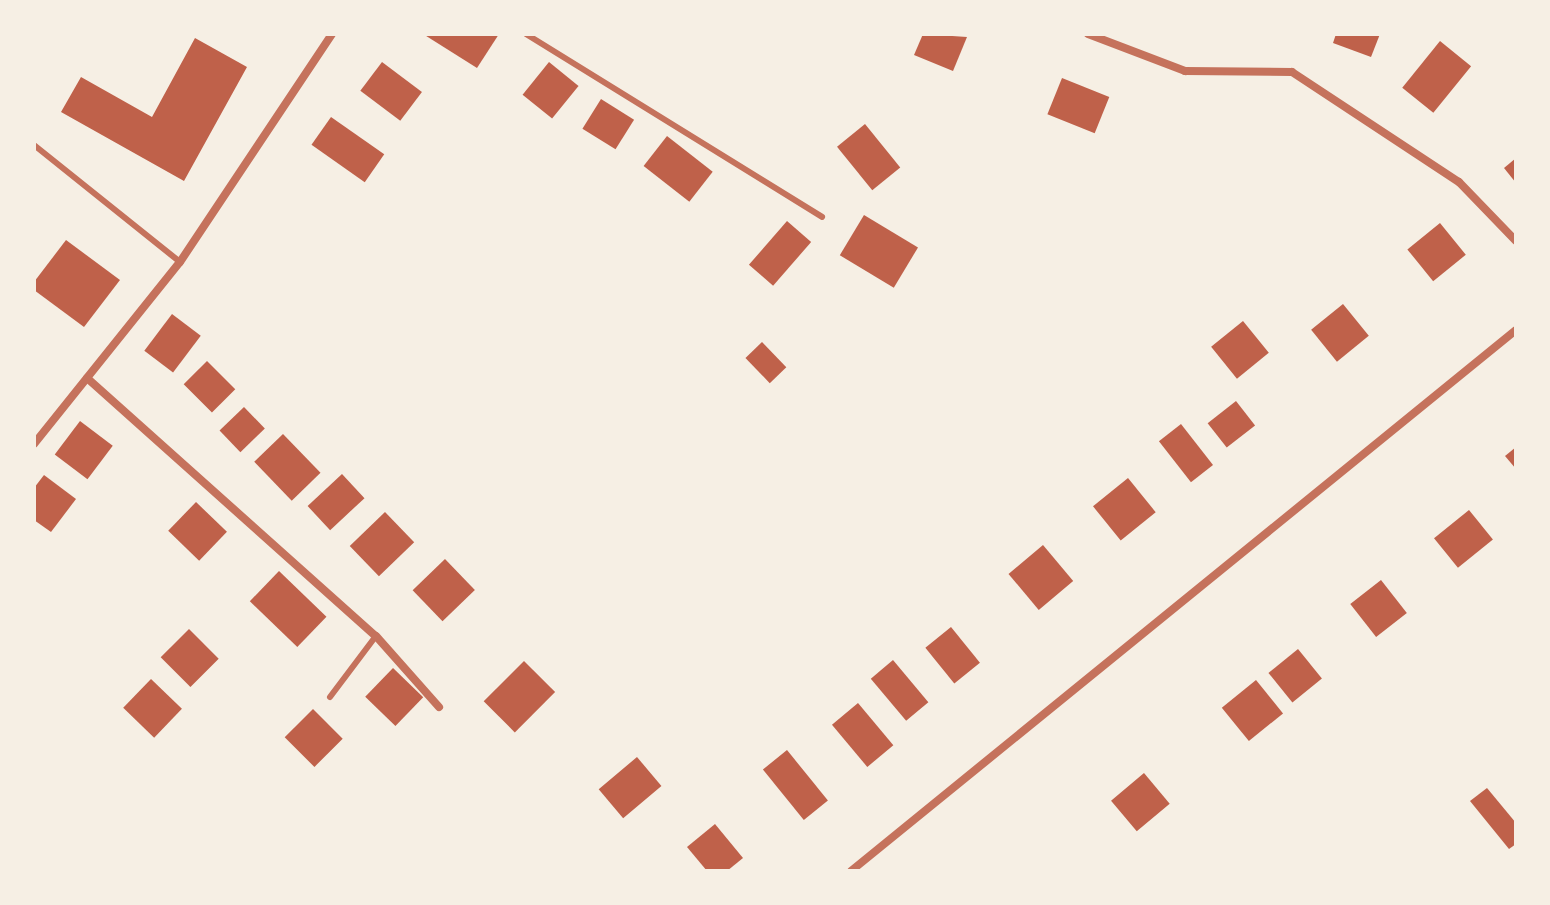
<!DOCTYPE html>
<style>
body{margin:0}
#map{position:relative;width:1550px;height:905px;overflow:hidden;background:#f6efe4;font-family:"PT Sans Narrow",sans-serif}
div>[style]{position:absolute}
.building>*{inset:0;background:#bf614a;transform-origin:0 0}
.service>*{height:6px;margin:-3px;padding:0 3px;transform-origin:3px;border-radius:3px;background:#c5725c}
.minor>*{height:8px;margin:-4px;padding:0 4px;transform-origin:4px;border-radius:4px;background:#c5725c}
span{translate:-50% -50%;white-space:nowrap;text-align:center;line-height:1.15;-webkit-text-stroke:7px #f6efe4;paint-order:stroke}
.frame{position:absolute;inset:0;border:36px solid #f6efe4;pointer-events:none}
</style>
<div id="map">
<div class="building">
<i style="clip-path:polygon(423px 34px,499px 34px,477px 68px)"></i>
<i style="clip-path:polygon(923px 34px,967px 37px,953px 71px,914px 55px)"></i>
<i style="clip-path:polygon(1336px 34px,1380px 34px,1371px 57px,1333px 43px)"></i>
<i style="clip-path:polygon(195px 38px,247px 67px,184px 181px,61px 112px,81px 77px,152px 117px)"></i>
<i style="left:1440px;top:41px;width:40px;height:60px;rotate:39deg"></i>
<i style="left:382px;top:62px;width:50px;height:36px;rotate:37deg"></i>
<i style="left:549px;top:62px;width:38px;height:42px;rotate:39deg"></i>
<i style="left:1062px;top:78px;width:51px;height:39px;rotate:22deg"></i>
<i style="left:601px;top:99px;width:39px;height:35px;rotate:32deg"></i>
<i style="left:331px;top:117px;width:65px;height:34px;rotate:35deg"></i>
<i style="left:865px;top:124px;width:56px;height:36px;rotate:51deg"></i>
<i style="left:667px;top:136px;width:58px;height:38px;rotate:38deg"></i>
<i style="clip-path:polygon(1516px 158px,1516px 183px,1504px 168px)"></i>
<i style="left:864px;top:215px;width:63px;height:47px;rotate:31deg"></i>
<i style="left:787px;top:221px;width:32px;height:58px;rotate:41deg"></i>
<i style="left:1440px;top:223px;width:41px;height:42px;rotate:51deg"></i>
<i style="clip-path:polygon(66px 240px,120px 280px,84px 327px,34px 290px,34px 282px)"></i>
<i style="left:1343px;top:304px;width:41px;height:41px;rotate:51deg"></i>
<i style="left:172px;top:314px;width:36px;height:46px;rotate:37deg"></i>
<i style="left:1243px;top:321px;width:41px;height:41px;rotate:51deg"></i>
<i style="left:762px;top:342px;width:35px;height:23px;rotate:46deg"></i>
<i style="left:207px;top:361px;width:40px;height:33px;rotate:45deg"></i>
<i style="left:1236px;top:401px;width:31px;height:36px;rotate:52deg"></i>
<i style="left:244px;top:407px;width:30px;height:34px;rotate:46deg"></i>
<i style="left:80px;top:421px;width:41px;height:42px;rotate:37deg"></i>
<i style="left:1181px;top:424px;width:52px;height:28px;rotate:52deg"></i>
<i style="left:283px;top:434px;width:54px;height:40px;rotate:46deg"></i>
<i style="clip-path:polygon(1516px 447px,1516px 469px,1505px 456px)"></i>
<i style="left:342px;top:474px;width:33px;height:47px;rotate:47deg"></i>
<i style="clip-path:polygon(44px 475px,76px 499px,51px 532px,34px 520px,34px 488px)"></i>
<i style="left:1128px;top:478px;width:44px;height:45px;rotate:51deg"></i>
<i style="left:196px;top:502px;width:43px;height:40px;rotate:44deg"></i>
<i style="left:1469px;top:510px;width:38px;height:45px;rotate:51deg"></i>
<i style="left:385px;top:512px;width:42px;height:49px;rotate:46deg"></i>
<i style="left:1043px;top:545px;width:47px;height:45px;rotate:50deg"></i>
<i style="left:445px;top:559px;width:43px;height:45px;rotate:46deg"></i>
<i style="left:279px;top:571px;width:66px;height:42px;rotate:44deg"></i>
<i style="left:1381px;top:580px;width:42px;height:39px;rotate:52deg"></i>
<i style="left:951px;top:627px;width:46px;height:33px;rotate:51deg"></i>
<i style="left:189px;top:629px;width:42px;height:40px;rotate:45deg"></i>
<i style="left:1298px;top:649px;width:38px;height:38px;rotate:51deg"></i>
<i style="left:893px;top:660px;width:55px;height:29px;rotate:50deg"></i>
<i style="left:524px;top:661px;width:44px;height:57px;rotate:45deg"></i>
<i style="left:393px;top:668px;width:42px;height:40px;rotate:44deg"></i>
<i style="left:151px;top:679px;width:43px;height:40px;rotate:44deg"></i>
<i style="left:1256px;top:680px;width:43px;height:44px;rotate:51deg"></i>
<i style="left:858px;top:703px;width:55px;height:34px;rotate:50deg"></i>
<i style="left:313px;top:709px;width:42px;height:40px;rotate:45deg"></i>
<i style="left:787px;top:750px;width:65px;height:31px;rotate:51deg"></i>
<i style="left:637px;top:757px;width:38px;height:50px;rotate:50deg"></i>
<i style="left:1144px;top:773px;width:40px;height:43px;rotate:50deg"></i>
<i style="clip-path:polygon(1487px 788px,1516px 823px,1516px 844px,1509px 849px,1470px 801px)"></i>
<i style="clip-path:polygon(715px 824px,743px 858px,727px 871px,707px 871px,687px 847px)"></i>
</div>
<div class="service">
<i style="left:526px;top:34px;width:348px;rotate:31.7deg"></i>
<i style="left:34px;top:145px;width:187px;rotate:38.7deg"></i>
<i style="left:330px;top:697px;width:76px;rotate:-53deg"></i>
</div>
<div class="minor">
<i style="left:1088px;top:34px;width:104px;rotate:20.9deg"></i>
<i style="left:1185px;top:71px;width:107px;rotate:0.5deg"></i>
<i style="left:1292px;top:72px;width:200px;rotate:33.4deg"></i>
<i style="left:1459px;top:182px;width:82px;rotate:46deg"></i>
<i style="left:87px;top:378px;width:387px;rotate:41.8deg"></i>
<i style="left:376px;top:636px;width:95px;rotate:48.4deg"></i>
<i style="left:34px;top:444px;width:233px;rotate:-51.3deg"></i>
<i style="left:180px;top:262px;width:274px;rotate:-56.3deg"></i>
<i style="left:851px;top:871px;width:857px;rotate:-39.13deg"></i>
</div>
<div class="frame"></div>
</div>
